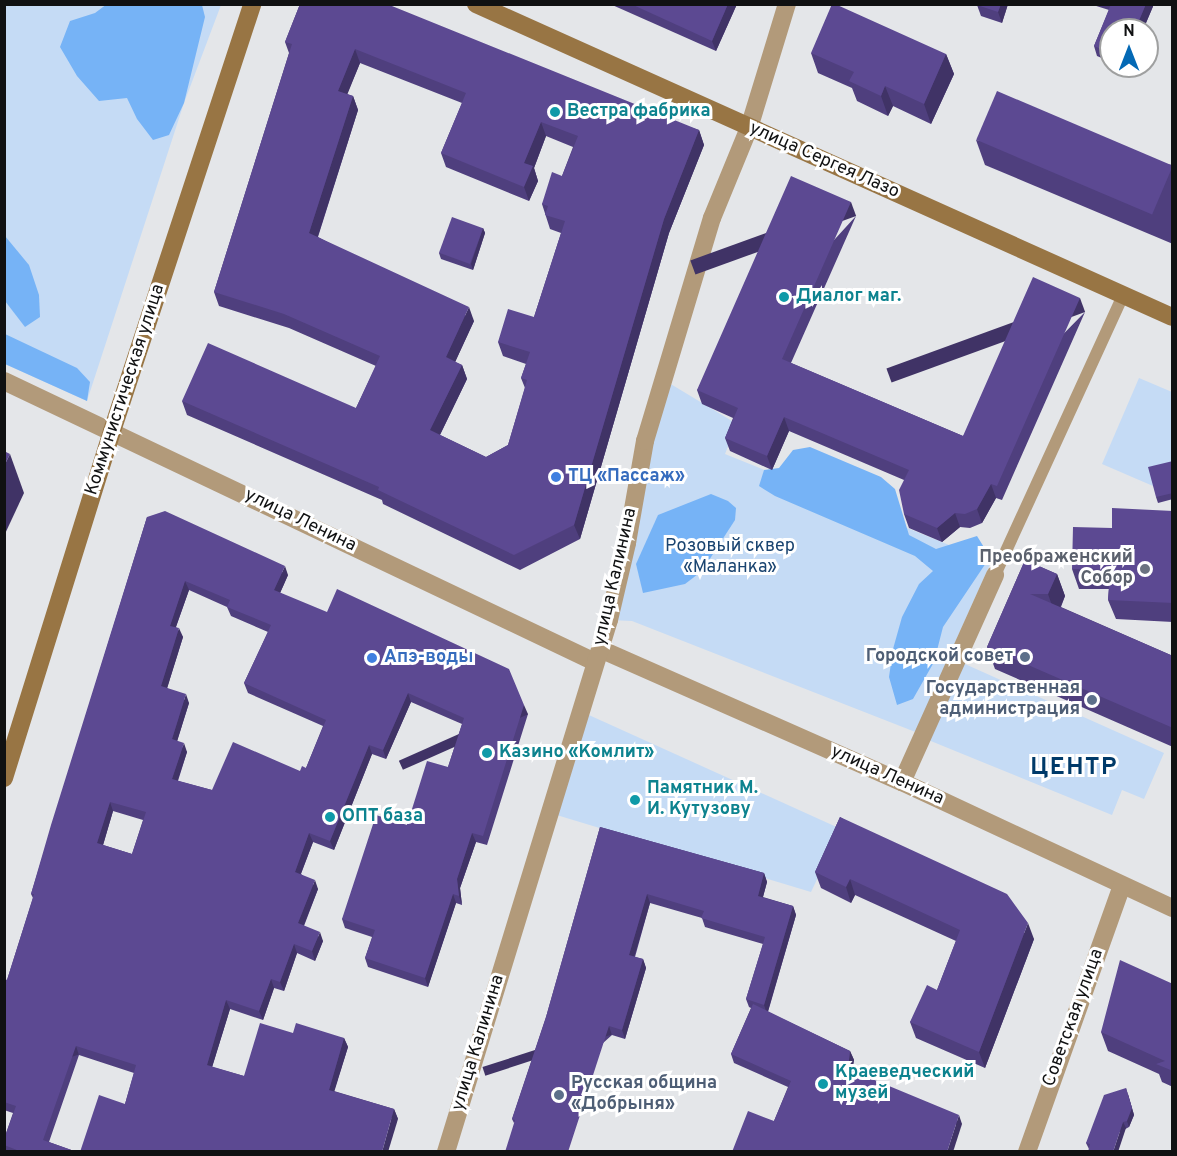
<!DOCTYPE html>
<meta charset="utf-8">
<style>
body{margin:0}
#map{position:relative;width:1177px;height:1156px;overflow:hidden;background:#e4e6e9;font-family:Overpass,sans-serif}
div>[style]{position:absolute}
.green>*{inset:0;background:#c5dbf5}
.forest>*{inset:0;background:#76b3f6}
.lane>*{height:12px;margin:-6px;padding:0 6px;transform-origin:6px;border-radius:6px;background:#b29a7a}
.street>*{height:18px;margin:-9px;padding:0 9px;transform-origin:9px;border-radius:9px;background:#b29a7a}
.secondary>*{height:18px;margin:-9px;padding:0 9px;transform-origin:9px;border-radius:9px;background:#987544}
.wall>*{inset:0;background:#4f3f7e}
.shaded-wall>*{inset:0;background:#403366;transform-origin:0 0}
.building>*{inset:0;background:#5c4992;transform-origin:0 0}
.dots>*{width:16px;height:16px;translate:-50% -50%;box-sizing:border-box;border:3px solid #fff;border-radius:50%}
span{translate:-50% -50%;white-space:nowrap;text-align:center;line-height:1.15;-webkit-text-stroke:6px #fff;paint-order:stroke}
.culture-label{font-size:18px;color:#0d838f;font-weight:700}
.left{translate:0 -50%;text-align:left}
.street-label{font-size:18px;color:#101112}
.shop-label{font-size:18px;color:#366cbe;font-weight:700}
.park-label{font-size:18px;color:#1a4470}
.worship-label{font-size:18px;color:#5b616d;font-weight:700}
.right{translate:-100% -50%;text-align:right}
.service-label{font-size:18px;color:#4e5e75;font-weight:700}
.district-label{font-size:24px;color:#003a69;font-weight:700;letter-spacing:1.5px}
.frame{position:absolute;inset:0;border:6px solid #101112;pointer-events:none}
.north{position:absolute;left:1099px;top:18px;width:60px;height:60px;box-sizing:border-box;background:#fff;border:2px solid #9fa0a0;border-radius:50%;rotate:0deg;font-size:16px;font-weight:700;line-height:24px;text-align:center;color:#101112}
.north::after{content:'';display:block;margin:auto;width:21px;height:27px;background:#0469b5;clip-path:polygon(50% 0,100% 100%,50% 72%,0 100%)}
</style>
<div id="map">
<div class="green">
<i style="clip-path:polygon(5px 5px,221px 5px,184px 103px,87px 401px,5px 364px)"></i>
<i style="clip-path:polygon(1139px 378px,1172px 392px,1172px 467px,1153px 486px,1102px 464px)"></i>
<i style="clip-path:polygon(664px 380px,737px 424px,725px 454px,991px 562px,949px 656px,918px 733px,632px 621px,609px 620px)"></i>
<i style="clip-path:polygon(956px 660px,1164px 753px,1144px 799px,1122px 790px,1112px 815px,921px 737px)"></i>
<i style="clip-path:polygon(580px 711px,841px 829px,811px 892px,550px 813px)"></i>
</div>
<div class="forest">
<i style="clip-path:polygon(107px 4px,202px 5px,205px 17px,184px 103px,169px 135px,153px 140px,137px 119px,127px 98px,99px 101px,77px 76px,60px 47px,70px 21px,95px 13px)"></i>
<i style="clip-path:polygon(5px 236px,29px 265px,39px 295px,40px 317px,25px 327px,5px 301px)"></i>
<i style="clip-path:polygon(5px 334px,77px 368px,90px 382px,87px 401px,5px 364px)"></i>
<i style="clip-path:polygon(810px 447px,881px 477px,895px 489px,909px 535px,936px 549px,977px 536px,990px 557px,943px 627px,934px 662px,913px 699px,897px 705px,889px 677px,893px 649px,902px 617px,919px 584px,933px 571px,915px 556px,775px 496px,759px 486px,764px 470px,779px 468px,793px 450px)"></i>
<i style="clip-path:polygon(711px 494px,728px 501px,736px 508px,735px 520px,702px 571px,685px 584px,643px 593px,636px 564px,658px 515px)"></i>
</div>
<div class="lane">
<i style="left:995px;top:575px;width:308px;rotate:-65.4deg"></i>
</div>
<div class="street">
<i style="left:4px;top:381px;width:654px;rotate:25.43deg"></i>
<i style="left:600px;top:649px;width:330px;rotate:23.8deg"></i>
<i style="left:902px;top:782px;width:298px;rotate:25deg"></i>
<i style="left:902px;top:782px;width:227px;rotate:-65.8deg"></i>
<i style="left:446px;top:1152px;width:556px;rotate:-72.97deg"></i>
<i style="left:609px;top:620px;width:79px;rotate:-76.8deg"></i>
<i style="left:627px;top:543px;width:104px;rotate:-80deg"></i>
<i style="left:645px;top:441px;width:233px;rotate:-73.3deg"></i>
<i style="left:712px;top:218px;width:97px;rotate:-67.7deg"></i>
<i style="left:749px;top:128px;width:130px;rotate:-73deg"></i>
<i style="left:1027px;top:1152px;width:283px;rotate:-70.4deg"></i>
</div>
<div class="secondary">
<i style="left:476px;top:4px;width:763px;rotate:24.21deg"></i>
<i style="left:4px;top:778px;width:363px;rotate:-72.7deg"></i>
<i style="left:112px;top:431px;width:449px;rotate:-71.8deg"></i>
</div>
<div class="wall">
<i style="clip-path:polygon(evenodd,300px 4px,699px 130px,704px 145px,669px 233px,580px 539px,520px 570px,383px 504px,382px 500px,187px 415px,182px 401px,356px 408px,376px 366px,289px 328px,219px 306px,214px 292px,289px 53px,285px 42px,300px 4px,360px 63px,462px 103px,441px 153px,446px 167px,529px 201px,538px 181px,534px 168px,546px 136px,573px 147px,562px 176px,542px 204px,550px 229px,561px 233px,534px 317px,498px 342px,503px 356px,526px 364px,521px 378px,525px 388px,508px 445px,486px 457px,440px 435px,467px 379px,462px 365px,455px 362px,474px 321px,318px 237px,358px 110px,353px 96px,347px 94px,360px 63px)"></i>
<i style="clip-path:polygon(610px 4px,737px 4px,716px 51px)"></i>
<i style="clip-path:polygon(1008px 4px,1002px 23px,981px 16px,977px 5px)"></i>
<i style="clip-path:polygon(1090px 4px,1154px 4px,1143px 30px,1111px 30px,1111px 62px,1097px 56px,1094px 46px,1109px 10px)"></i>
<i style="clip-path:polygon(811px 53px,946px 54px,954px 74px,931px 124px,893px 106px,888px 116px,857px 101px,852px 88px,818px 73px)"></i>
<i style="clip-path:polygon(976px 140px,1173px 165px,1173px 244px,985px 165px)"></i>
<i style="clip-path:polygon(856px 216px,791px 363px,963px 436px,1085px 312px,1002px 500px,996px 498px,982px 523px,970px 528px,960px 527px,942px 542px,909px 528px,904px 514px,904px 480px,789px 431px,772px 470px,730px 451px,725px 438px,733px 418px,702px 404px,697px 390px)"></i>
<i style="clip-path:polygon(483px 228px,485px 233px,473px 270px,441px 259px,439px 253px)"></i>
<i style="clip-path:polygon(1173px 461px,1173px 499px,1158px 503px,1156px 497px)"></i>
<i style="clip-path:polygon(1173px 511px,1173px 622px,1116px 619px,1108px 600px,1109px 589px,1079px 589px,1072px 569px,1112px 528px)"></i>
<i style="clip-path:polygon(evenodd,147px 517px,288px 575px,280px 593px,528px 714px,487px 845px,476px 842px,460px 888px,462px 905px,456px 903px,428px 987px,368px 967px,365px 958px,372px 937px,345px 928px,342px 919px,407px 825px,448px 767px,462px 724px,411px 702px,386px 759px,372px 754px,334px 850px,313px 842px,301px 874px,318px 889px,304px 926px,323px 941px,315px 961px,297px 953px,284px 991px,274px 988px,263px 1020px,230px 1009px,212px 1067px,244px 1076px,293px 1033px,344px 1038px,348px 1047px,334px 1091px,394px 1109px,398px 1119px,125px 1104px,134px 1073px,79px 1055px,49px 1142px,77px 1152px,5px 1152px,4px 1139px,13px 1113px,4px 1110px,4px 979px,7px 980px,33px 898px,31px 894px,147px 517px,189px 590px,227px 607px,231px 616px,268px 632px,244px 683px,248px 693px,323px 726px,306px 768px,300px 771px,212px 790px,178px 781px,187px 752px,177px 741px,189px 703px,167px 688px,183px 637px,176px 627px,189px 590px,147px 517px,113px 811px,143px 820px,132px 854px,103px 845px,113px 811px)"></i>
<i style="clip-path:polygon(1025px 560px,1057px 574px,1065px 596px,1061px 607px,1173px 656px,1173px 747px,995px 669px,987px 647px)"></i>
<i style="clip-path:polygon(840px 817px,1034px 939px,985px 1068px,916px 1038px,910px 1022px,937px 990px,956px 941px,855px 895px,851px 903px,821px 888px,815px 872px)"></i>
<i style="clip-path:polygon(600px 827px,764px 873px,767px 882px,763px 897px,793px 906px,796px 915px,768px 1012px,850px 1051px,854px 1060px,852px 1070px,962px 1124px,774px 1121px,788px 1087px,734px 1063px,731px 1054px,751px 1008px,749px 1007px,746px 999px,763px 944px,705px 927px,702px 918px,650px 903px,635px 957px,643px 959px,646px 968px,625px 1039px,612px 1035px,514px 1123px,512px 1119px,546px 1017px)"></i>
<i style="clip-path:polygon(1173px 984px,1173px 1087px,1162px 1082px,1159px 1074px,1108px 1051px,1101px 1032px)"></i>
<i style="clip-path:polygon(1128px 1094px,1134px 1115px,1129px 1127px,1089px 1149px,1086px 1143px)"></i>
</div>
<div class="shaded-wall">
<i style="clip-path:polygon(728px 4px,737px 4px,716px 51px,712px 41px)"></i>
<i style="clip-path:polygon(1001px 4px,1008px 4px,1002px 23px,998px 12px)"></i>
<i style="clip-path:polygon(1146px 4px,1154px 4px,1143px 30px,1135px 30px)"></i>
<i style="clip-path:polygon(355px 49px,360px 63px,343px 105px,338px 91px)"></i>
<i style="clip-path:polygon(946px 54px,954px 74px,931px 124px,924px 104px)"></i>
<i style="clip-path:polygon(885px 86px,893px 106px,888px 116px,881px 96px)"></i>
<i style="clip-path:polygon(353px 96px,358px 110px,314px 248px,309px 233px)"></i>
<i style="clip-path:polygon(541px 122px,546px 136px,534px 168px,538px 181px,529px 201px,524px 187px,524px 163px)"></i>
<i style="clip-path:polygon(699px 130px,704px 145px,669px 233px,580px 539px,574px 525px,664px 219px)"></i>
<i style="left:851px;top:202px;width:15px;height:171px;rotate:70deg"></i>
<i style="clip-path:polygon(483px 228px,485px 233px,473px 270px,471px 264px)"></i>
<i style="left:1080px;top:298px;width:15px;height:206px;rotate:70deg"></i>
<i style="clip-path:polygon(469px 307px,474px 321px,451px 371px,446px 357px)"></i>
<i style="clip-path:polygon(462px 365px,467px 379px,435px 445px,430px 430px)"></i>
<i style="clip-path:polygon(784px 417px,789px 431px,772px 470px,767px 456px)"></i>
<i style="clip-path:polygon(10px 454px,24px 493px,4px 536px,4px 466px)"></i>
<i style="clip-path:polygon(991px 484px,996px 498px,982px 523px,977px 509px)"></i>
<i style="clip-path:polygon(955px 513px,960px 527px,942px 542px,937px 528px)"></i>
<i style="clip-path:polygon(285px 566px,288px 575px,277px 600px,274px 590px)"></i>
<i style="clip-path:polygon(1057px 574px,1065px 596px,1056px 617px,1048px 594px)"></i>
<i style="clip-path:polygon(185px 581px,189px 590px,173px 635px,170px 626px)"></i>
<i style="clip-path:polygon(179px 628px,183px 637px,165px 695px,161px 686px)"></i>
<i style="clip-path:polygon(408px 693px,411px 702px,386px 759px,383px 750px)"></i>
<i style="clip-path:polygon(186px 694px,189px 703px,175px 748px,172px 739px)"></i>
<i style="left:524px;top:705px;width:10px;height:137px;rotate:66deg"></i>
<i style="clip-path:polygon(184px 743px,187px 752px,175px 788px,172px 779px)"></i>
<i style="clip-path:polygon(369px 745px,372px 754px,334px 850px,330px 841px)"></i>
<i style="clip-path:polygon(110px 802px,113px 811px,101px 852px,97px 843px)"></i>
<i style="clip-path:polygon(309px 833px,313px 842px,298px 881px,295px 872px)"></i>
<i style="clip-path:polygon(472px 833px,476px 842px,460px 888px,462px 905px,459px 896px,457px 879px)"></i>
<i style="clip-path:polygon(764px 873px,767px 882px,761px 904px,758px 896px)"></i>
<i style="clip-path:polygon(850px 879px,855px 895px,851px 903px,846px 887px)"></i>
<i style="clip-path:polygon(315px 880px,318px 889px,301px 932px,298px 923px)"></i>
<i style="clip-path:polygon(453px 894px,456px 903px,428px 987px,425px 978px)"></i>
<i style="clip-path:polygon(647px 894px,650px 903px,632px 964px,629px 955px)"></i>
<i style="clip-path:polygon(793px 906px,796px 915px,767px 1014px,764px 1005px)"></i>
<i style="clip-path:polygon(1028px 923px,1034px 939px,985px 1068px,979px 1052px)"></i>
<i style="clip-path:polygon(320px 932px,323px 941px,315px 961px,312px 951px)"></i>
<i style="clip-path:polygon(294px 944px,297px 953px,284px 991px,280px 982px)"></i>
<i style="clip-path:polygon(643px 959px,646px 968px,625px 1039px,622px 1030px)"></i>
<i style="clip-path:polygon(271px 979px,274px 988px,263px 1020px,259px 1011px)"></i>
<i style="clip-path:polygon(226px 1000px,230px 1009px,210px 1074px,207px 1065px)"></i>
<i style="left:609px;top:1026px;width:9px;height:133px;rotate:72deg"></i>
<i style="clip-path:polygon(344px 1038px,348px 1047px,332px 1099px,329px 1090px)"></i>
<i style="left:76px;top:1046px;width:9px;height:100px;rotate:72deg"></i>
<i style="clip-path:polygon(850px 1051px,854px 1060px,851px 1077px,848px 1069px)"></i>
<i style="clip-path:polygon(1126px 1088px,1134px 1115px,1129px 1127px,1127px 1121px)"></i>
<i style="clip-path:polygon(394px 1109px,398px 1119px,388px 1152px,382px 1152px)"></i>
<i style="clip-path:polygon(959px 1115px,962px 1124px,953px 1152px,947px 1152px)"></i>
<i style="clip-path:polygon(1123px 1122px,1126px 1128px,1118px 1152px,1113px 1152px)"></i>
</div>
<div class="building">
<i style="clip-path:polygon(evenodd,300px 4px,387px 4px,699px 130px,664px 219px,574px 525px,514px 555px,378px 490px,379px 487px,182px 401px,208px 343px,356px 408px,380px 356px,284px 314px,214px 292px,292px 44px,285px 42px,300px 4px,355px 49px,466px 93px,441px 153px,524px 187px,533px 166px,524px 163px,541px 122px,578px 136px,562px 176px,552px 172px,542px 204px,548px 206px,545px 215px,565px 221px,534px 317px,508px 309px,498px 342px,530px 352px,521px 378px,527px 380px,508px 445px,486px 457px,430px 430px,462px 365px,446px 357px,469px 307px,309px 233px,353px 96px,338px 91px,355px 49px)"></i>
<i style="clip-path:polygon(631px 4px,728px 4px,712px 41px)"></i>
<i style="clip-path:polygon(832px 4px,835px 4px,946px 54px,924px 104px,885px 86px,881px 96px,849px 81px,854px 72px,811px 53px)"></i>
<i style="clip-path:polygon(977px 4px,1001px 4px,998px 12px,977px 5px)"></i>
<i style="clip-path:polygon(1111px 4px,1146px 4px,1135px 30px,1111px 30px,1111px 53px,1094px 46px)"></i>
<i style="left:997px;top:91px;width:191px;height:53px;rotate:23deg"></i>
<i style="clip-path:polygon(791px 176px,851px 202px,782px 359px,963px 436px,1033px 277px,1080px 298px,997px 486px,991px 484px,977px 509px,965px 514px,955px 513px,937px 528px,904px 514px,899px 490px,909px 470px,784px 417px,767px 456px,725px 438px,738px 408px,697px 390px)"></i>
<i style="left:452px;top:217px;width:33px;height:38px;rotate:20deg"></i>
<i style="clip-path:polygon(4px 451px,10px 454px,4px 466px)"></i>
<i style="clip-path:polygon(1173px 461px,1173px 493px,1156px 497px,1148px 467px)"></i>
<i style="clip-path:polygon(1112px 508px,1173px 511px,1173px 603px,1108px 600px,1110px 570px,1072px 569px,1073px 527px,1112px 528px)"></i>
<i style="clip-path:polygon(evenodd,165px 511px,285px 566px,274px 590px,327px 612px,337px 589px,509px 669px,524px 705px,483px 836px,472px 833px,457px 879px,459px 896px,453px 894px,425px 978px,365px 958px,375px 930px,342px 919px,376px 815px,407px 825px,427px 761px,448px 767px,464px 718px,408px 693px,383px 750px,369px 745px,330px 841px,309px 833px,295px 872px,315px 880px,298px 923px,320px 932px,312px 951px,294px 944px,280px 982px,271px 979px,259px 1011px,226px 1000px,207px 1065px,244px 1076px,260px 1023px,293px 1033px,296px 1023px,344px 1038px,329px 1090px,394px 1109px,382px 1152px,80px 1152px,99px 1095px,125px 1104px,136px 1065px,76px 1046px,43px 1140px,77px 1152px,22px 1152px,4px 1145px,4px 1139px,16px 1106px,4px 1102px,4px 979px,7px 980px,34px 894px,31px 894px,51px 825px,147px 517px,165px 511px,185px 581px,230px 600px,227px 607px,271px 625px,244px 683px,326px 720px,306px 768px,302px 766px,300px 771px,233px 742px,212px 790px,172px 779px,184px 743px,172px 739px,186px 694px,161px 686px,179px 628px,170px 626px,185px 581px,165px 511px,110px 802px,146px 812px,132px 854px,97px 843px,110px 802px)"></i>
<i style="clip-path:polygon(1025px 560px,1057px 574px,1048px 594px,1030px 594px,1173px 656px,1173px 728px,987px 647px)"></i>
<i style="clip-path:polygon(840px 817px,1007px 894px,1028px 923px,979px 1052px,910px 1022px,927px 985px,937px 990px,960px 930px,850px 879px,846px 887px,815px 872px)"></i>
<i style="clip-path:polygon(600px 827px,764px 873px,758px 896px,793px 906px,764px 1005px,746px 999px,765px 937px,701px 918px,704px 911px,647px 894px,629px 955px,643px 959px,622px 1030px,609px 1026px,568px 1152px,505px 1152px,515px 1120px,512px 1119px,546px 1017px)"></i>
<i style="clip-path:polygon(1120px 960px,1173px 984px,1173px 1071px,1156px 1064px,1165px 1061px,1101px 1032px)"></i>
<i style="clip-path:polygon(753px 1004px,850px 1051px,848px 1069px,959px 1115px,947px 1152px,732px 1152px,748px 1111px,774px 1121px,791px 1081px,731px 1054px)"></i>
<i style="clip-path:polygon(1126px 1088px,1132px 1108px,1127px 1121px,1123px 1122px,1113px 1152px,1088px 1152px,1090px 1144px,1086px 1143px,1104px 1095px)"></i>
</div>
<div class="dots">
<i style="left:555px;top:112px;background:#0f9aa8"></i>
<i style="left:784px;top:297px;background:#0f9aa8"></i>
<i style="left:556px;top:477px;background:#3f7fe0"></i>
<i style="left:1145px;top:569px;background:#6b7280"></i>
<i style="left:1025px;top:657px;background:#5c6f8a"></i>
<i style="left:372px;top:658px;background:#3f7fe0"></i>
<i style="left:1092px;top:700px;background:#5c6f8a"></i>
<i style="left:487px;top:753px;background:#0f9aa8"></i>
<i style="left:635px;top:800px;background:#0f9aa8"></i>
<i style="left:330px;top:817px;background:#0f9aa8"></i>
<i style="left:823px;top:1084px;background:#0f9aa8"></i>
<i style="left:559px;top:1095px;background:#5c6f8a"></i>
</div>
<div class="culture-label">
<span class="left" style="left:567px;top:112px">Вестра фабрика</span>
<span class="left" style="left:796px;top:297px">Диалог маг.</span>
<span class="left" style="left:499px;top:753px">Казино «Комлит»</span>
<span class="left" style="left:647px;top:800px">Памятник М.<br>И. Кутузову</span>
<span class="left" style="left:342px;top:817px">ОПТ база</span>
<span class="left" style="left:835px;top:1084px">Краеведческий<br>музей</span>
</div>
<div class="street-label">
<span style="left:824px;top:161px;rotate:24deg">улица Сергея Лазо</span>
<span style="left:126px;top:390px;rotate:-72deg">Коммунистическая улица</span>
<span style="left:300px;top:521px;rotate:26deg">улица Ленина</span>
<span style="left:616px;top:577px;rotate:-77deg">улица Калинина</span>
<span style="left:887px;top:776px;rotate:24deg">улица Ленина</span>
<span style="left:1074px;top:1018px;rotate:-70deg">Советская улица</span>
<span style="left:479px;top:1043px;rotate:-73deg">улица Калинина</span>
</div>
<div class="shop-label">
<span class="left" style="left:568px;top:477px">ТЦ «Пассаж»</span>
<span class="left" style="left:384px;top:658px">Апэ-воды</span>
</div>
<div class="park-label">
<span style="left:730px;top:558px">Розовый сквер<br>«Маланка»</span>
</div>
<div class="worship-label">
<span class="right" style="left:1133px;top:569px">Преображенский<br>Собор</span>
</div>
<div class="service-label">
<span class="right" style="left:1013px;top:657px">Городской совет</span>
<span class="right" style="left:1080px;top:700px">Государственная<br>администрация</span>
<span class="left" style="left:571px;top:1095px">Русская община<br>«Добрыня»</span>
</div>
<div class="district-label">
<span style="left:1074px;top:769px">ЦЕНТР</span>
</div>
<div class="frame"></div>
<div class="north">N</div>
</div>
